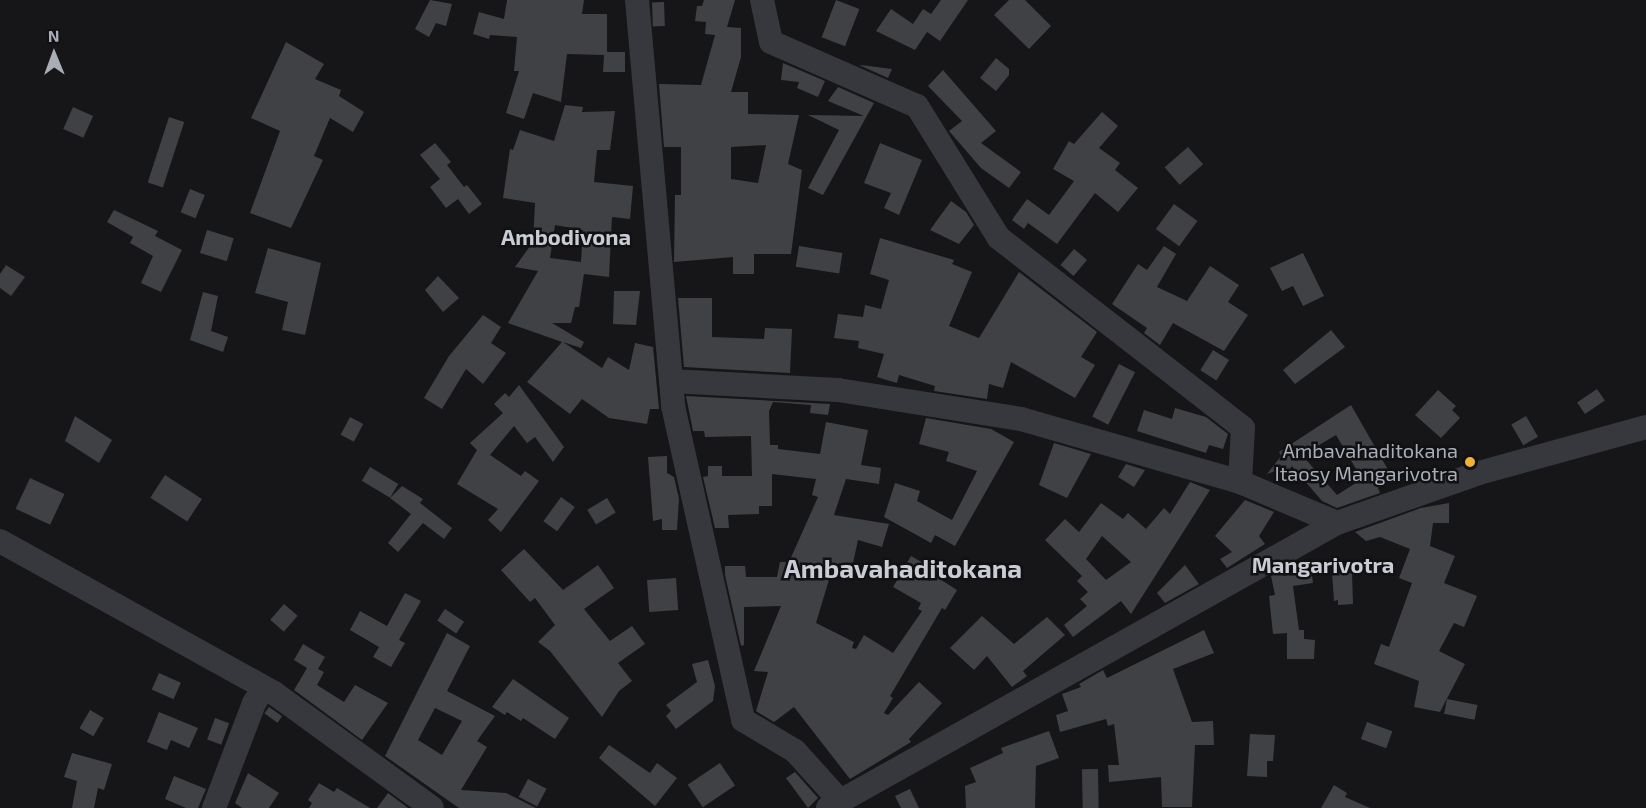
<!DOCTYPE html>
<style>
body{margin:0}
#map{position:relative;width:1646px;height:808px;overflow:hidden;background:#161618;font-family:"Exo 2",sans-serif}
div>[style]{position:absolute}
.building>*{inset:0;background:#404145;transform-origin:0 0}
.minor>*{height:24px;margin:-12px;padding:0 12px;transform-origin:12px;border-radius:12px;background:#37383d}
.dots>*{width:16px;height:16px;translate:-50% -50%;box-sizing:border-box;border:3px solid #111113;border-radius:50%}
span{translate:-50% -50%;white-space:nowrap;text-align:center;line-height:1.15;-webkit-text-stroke:5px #111113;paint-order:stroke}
.poi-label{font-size:20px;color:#a8adb8}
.right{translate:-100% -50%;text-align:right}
.quarter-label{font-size:22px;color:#c9ccd4;font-weight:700}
.district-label{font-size:26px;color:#c9ccd4;font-weight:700}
.north{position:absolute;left:24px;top:24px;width:60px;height:60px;-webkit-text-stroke:4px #111113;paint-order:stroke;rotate:359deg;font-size:16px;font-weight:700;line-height:24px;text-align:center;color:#a8adb8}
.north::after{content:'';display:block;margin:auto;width:21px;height:27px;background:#a8adb8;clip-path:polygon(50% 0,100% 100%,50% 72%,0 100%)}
</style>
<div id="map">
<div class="building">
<i style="clip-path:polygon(430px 0,452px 4px,446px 26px,436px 23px,429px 37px,415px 29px)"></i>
<i style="clip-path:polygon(507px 0,584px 0,582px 14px,607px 14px,607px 52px,625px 52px,625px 72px,603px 72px,604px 55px,567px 54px,561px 102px,533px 93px,524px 119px,506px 113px,519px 71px,514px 71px,517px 37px,490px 35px,489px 39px,473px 34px,479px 12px,504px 19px)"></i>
<i style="clip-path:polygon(evenodd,704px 0,735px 0,727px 27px,741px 28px,741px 57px,731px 92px,748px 92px,748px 114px,799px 115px,788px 164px,802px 170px,791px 254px,754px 254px,754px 274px,733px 274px,733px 257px,674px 262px,675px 195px,681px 195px,681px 147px,664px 147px,659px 84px,701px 85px,715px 35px,705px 34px,706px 22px,695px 21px,697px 6px,702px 6px,704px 0,766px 145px,758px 183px,731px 179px,731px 147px,766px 145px)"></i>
<i style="left:836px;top:0;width:25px;height:40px;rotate:21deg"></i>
<i style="clip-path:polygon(941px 0,968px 0,940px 41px,927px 32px,915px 50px,876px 31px,891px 9px,913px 24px,923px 9px,931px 14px)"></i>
<i style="clip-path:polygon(1009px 0,1025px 0,1051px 26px,1029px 49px,994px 15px)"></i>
<i style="left:664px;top:2px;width:24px;height:12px;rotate:88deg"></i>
<i style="clip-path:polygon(286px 42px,324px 64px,315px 79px,341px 90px,339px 96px,364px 112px,353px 132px,330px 118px,314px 156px,323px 160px,291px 228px,250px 213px,280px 131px,251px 118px)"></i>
<i style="clip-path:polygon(996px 58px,1009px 69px,1009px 75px,996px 91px,980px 78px)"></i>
<i style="clip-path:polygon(783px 63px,825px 81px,818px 97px,797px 88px,799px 82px,781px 80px)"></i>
<i style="clip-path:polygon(859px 65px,869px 66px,892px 69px,888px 78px)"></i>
<i style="clip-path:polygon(943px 70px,996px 131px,981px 143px,1021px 172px,1009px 188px,981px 168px,949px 131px,962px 121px,928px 86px)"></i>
<i style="clip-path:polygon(838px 87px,874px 103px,823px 195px,808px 188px,839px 130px,808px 115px,864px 116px,828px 101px)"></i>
<i style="clip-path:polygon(evenodd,565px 105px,583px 107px,582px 112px,615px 111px,610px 150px,597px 150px,594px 182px,633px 186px,630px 219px,612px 217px,609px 277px,584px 274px,579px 307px,575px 307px,571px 323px,552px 323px,584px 342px,581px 348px,563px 342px,602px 368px,608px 357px,629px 370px,635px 343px,653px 347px,659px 409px,650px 409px,647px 424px,609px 418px,582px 399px,570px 414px,527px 382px,562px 342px,508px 323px,538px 271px,515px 267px,533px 242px,535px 203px,503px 198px,510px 149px,513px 150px,520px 130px,554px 141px,565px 105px,555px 225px,583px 230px,581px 262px,550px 258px,555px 225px)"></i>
<i style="left:73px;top:107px;width:22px;height:24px;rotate:24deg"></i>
<i style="clip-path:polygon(1102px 112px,1118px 126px,1099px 148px,1120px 163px,1115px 170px,1138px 188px,1118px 212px,1095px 193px,1057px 244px,1028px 223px,1024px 229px,1012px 220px,1027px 199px,1049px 215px,1074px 181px,1053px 169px,1069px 141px,1074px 144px)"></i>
<i style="left:169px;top:117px;width:16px;height:69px;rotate:18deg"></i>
<i style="clip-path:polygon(435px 143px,451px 162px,447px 165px,464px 187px,467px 185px,482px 204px,469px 214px,458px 199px,446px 208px,430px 187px,440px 179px,420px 155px)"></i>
<i style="clip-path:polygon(880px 143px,922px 160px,899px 215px,884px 208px,891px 193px,864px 183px)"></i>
<i style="left:1188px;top:147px;width:23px;height:31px;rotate:49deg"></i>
<i style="left:190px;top:189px;width:16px;height:25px;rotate:22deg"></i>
<i style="clip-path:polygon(951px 201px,966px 212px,974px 225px,959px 244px,930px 230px)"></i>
<i style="left:1174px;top:204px;width:29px;height:31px;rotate:36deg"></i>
<i style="clip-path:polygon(114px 210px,158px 231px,155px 236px,182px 250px,161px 292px,141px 283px,153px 256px,130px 243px,133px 237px,107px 222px)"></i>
<i style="left:207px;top:230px;width:28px;height:24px;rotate:17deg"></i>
<i style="clip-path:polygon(880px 238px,954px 260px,952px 264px,972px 272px,949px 326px,979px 338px,1019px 272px,1097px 332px,1081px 357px,1095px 365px,1075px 398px,1011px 362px,1003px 388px,989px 384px,987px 399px,934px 391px,935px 386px,899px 375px,897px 383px,877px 377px,884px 354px,858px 348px,859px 341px,834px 338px,838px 314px,863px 317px,865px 305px,881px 309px,889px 280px,870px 274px)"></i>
<i style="left:799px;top:246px;width:44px;height:21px;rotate:9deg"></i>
<i style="clip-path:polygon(1164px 246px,1176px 254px,1157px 287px,1187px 301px,1210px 266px,1239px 285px,1228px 302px,1248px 315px,1224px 351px,1173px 323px,1160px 345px,1144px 333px,1147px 328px,1112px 304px,1138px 264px,1147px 270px)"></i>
<i style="clip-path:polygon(268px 248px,321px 263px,305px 335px,282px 330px,288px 302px,255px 293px)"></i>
<i style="left:1074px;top:249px;width:17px;height:21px;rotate:40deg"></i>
<i style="clip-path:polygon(1303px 253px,1324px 296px,1303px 306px,1293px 286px,1282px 291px,1270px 268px)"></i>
<i style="clip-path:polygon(6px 265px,25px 277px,11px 296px,0 288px,0 274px)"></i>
<i style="clip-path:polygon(438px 276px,459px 298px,443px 312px,425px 290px)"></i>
<i style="clip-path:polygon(614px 291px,640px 291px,636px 325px,613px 324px)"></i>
<i style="clip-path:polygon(203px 292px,218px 296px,211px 331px,228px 337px,223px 352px,190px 340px)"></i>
<i style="clip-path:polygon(678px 298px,712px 298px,712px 337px,764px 339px,765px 328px,792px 329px,790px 373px,684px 367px)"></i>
<i style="clip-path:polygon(483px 315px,501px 327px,491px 343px,506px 353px,483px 384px,466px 369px,442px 409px,424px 398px,449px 356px)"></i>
<i style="clip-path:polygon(1331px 330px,1345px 347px,1295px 384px,1283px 370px)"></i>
<i style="left:1213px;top:350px;width:19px;height:24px;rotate:32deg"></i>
<i style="left:1119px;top:364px;width:18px;height:59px;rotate:27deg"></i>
<i style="clip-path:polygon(519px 385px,564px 447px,553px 462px,535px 437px,527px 443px,514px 426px,490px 455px,521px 476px,525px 471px,539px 481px,501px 532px,488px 520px,498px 509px,457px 484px,477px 450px,470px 443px,503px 413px,494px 404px,505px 393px,509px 397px)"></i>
<i style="left:1597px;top:389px;width:14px;height:24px;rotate:56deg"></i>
<i style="clip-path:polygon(1438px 390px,1456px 406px,1452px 410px,1460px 418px,1441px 438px,1415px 415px)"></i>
<i style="clip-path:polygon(686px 396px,830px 404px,828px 415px,810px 413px,811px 405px,773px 402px,769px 411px,770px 445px,778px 445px,778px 449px,820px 454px,826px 422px,868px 430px,861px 465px,881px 468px,879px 484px,846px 479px,834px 515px,889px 524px,882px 547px,858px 540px,850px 577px,831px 573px,816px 623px,854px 642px,852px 648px,856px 649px,864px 635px,893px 653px,922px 611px,918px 609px,921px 603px,893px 587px,911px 556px,927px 565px,924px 569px,957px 590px,945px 610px,942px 608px,890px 696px,893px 698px,884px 713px,888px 715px,919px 682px,942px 703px,909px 739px,911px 742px,850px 779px,794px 707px,774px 722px,756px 711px,768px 672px,754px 671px,781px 606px,744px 607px,744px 645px,741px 646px,725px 575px,725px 566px,745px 566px,746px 577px,777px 577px,780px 562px,789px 562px,818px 497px,812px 495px,816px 479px,772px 474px,772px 506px,759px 506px,759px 514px,728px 515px,729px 528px,715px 528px,703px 477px,708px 476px,708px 466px,722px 466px,722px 476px,752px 476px,751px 436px,705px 437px,704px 431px,693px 431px)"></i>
<i style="clip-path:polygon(evenodd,1351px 405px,1394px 480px,1378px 488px,1380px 493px,1337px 508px,1322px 501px,1292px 466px,1285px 476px,1278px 470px,1267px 474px,1281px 456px,1279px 452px,1351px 405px,1336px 435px,1362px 479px,1337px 495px,1302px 455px,1336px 435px)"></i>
<i style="clip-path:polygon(1175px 408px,1206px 417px,1228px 434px,1223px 449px,1209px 445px,1206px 453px,1137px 431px,1144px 410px,1172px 419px)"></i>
<i style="clip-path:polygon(75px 416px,112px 440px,99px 463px,65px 441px)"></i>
<i style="left:1526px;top:416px;width:24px;height:17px;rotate:60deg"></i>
<i style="left:350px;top:417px;width:15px;height:20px;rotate:28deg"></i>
<i style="clip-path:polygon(926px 418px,991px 429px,1014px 442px,955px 546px,935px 535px,931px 543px,884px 517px,895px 483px,920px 491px,917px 501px,952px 520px,977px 471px,946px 461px,949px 452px,919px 444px)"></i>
<i style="clip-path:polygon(1054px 443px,1091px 454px,1067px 498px,1039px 485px)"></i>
<i style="clip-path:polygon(667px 456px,667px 473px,674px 477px,679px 499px,677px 530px,662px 530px,662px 519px,653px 521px,648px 457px)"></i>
<i style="clip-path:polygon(1126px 464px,1145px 470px,1134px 487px,1118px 477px)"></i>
<i style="left:370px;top:467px;width:33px;height:16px;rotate:31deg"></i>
<i style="left:165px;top:475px;width:44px;height:27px;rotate:33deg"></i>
<i style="left:30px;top:478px;width:38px;height:34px;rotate:25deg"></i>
<i style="clip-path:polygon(evenodd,1190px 482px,1210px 490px,1131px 614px,1121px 601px,1073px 637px,1064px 625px,1087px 606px,1080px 599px,1088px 592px,1077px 581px,1082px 576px,1045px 540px,1065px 519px,1079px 532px,1101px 503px,1123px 519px,1128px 513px,1146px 529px,1164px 508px,1170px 514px,1190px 482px,1102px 536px,1131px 562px,1106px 580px,1086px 559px,1102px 536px)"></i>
<i style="clip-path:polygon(402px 486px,423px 499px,420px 503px,452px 528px,444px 539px,423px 523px,398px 552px,388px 543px,411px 514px,390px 498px)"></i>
<i style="left:561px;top:497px;width:17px;height:30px;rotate:36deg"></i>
<i style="left:607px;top:498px;width:17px;height:23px;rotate:59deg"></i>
<i style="clip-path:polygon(1245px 500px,1274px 512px,1259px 536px,1265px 544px,1227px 568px,1220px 559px,1232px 552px,1215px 536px)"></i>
<i style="clip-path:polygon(1449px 503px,1449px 523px,1433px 523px,1430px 546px,1455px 556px,1444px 583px,1477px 596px,1464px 627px,1454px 623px,1439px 651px,1465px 664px,1440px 712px,1414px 707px,1419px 681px,1374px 664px,1381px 644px,1389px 647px,1412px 583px,1399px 578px,1410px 549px,1380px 537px,1366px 541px,1355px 532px,1421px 508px)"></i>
<i style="clip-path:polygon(524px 549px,563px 590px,598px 565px,614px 588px,584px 609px,610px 641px,632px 626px,645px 644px,618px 663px,632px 681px,619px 691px,602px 717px,550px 651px,538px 642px,555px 625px,535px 598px,530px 602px,501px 570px)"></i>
<i style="clip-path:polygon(1310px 562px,1313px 583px,1293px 586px,1299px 630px,1304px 630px,1304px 639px,1315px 640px,1314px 659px,1287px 659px,1287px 633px,1273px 634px,1269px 596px,1275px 595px,1271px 576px,1291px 565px)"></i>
<i style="clip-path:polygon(1185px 565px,1199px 584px,1165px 603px,1157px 593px)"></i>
<i style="clip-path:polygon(1332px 573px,1352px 573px,1353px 604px,1338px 605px,1338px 600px,1334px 601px)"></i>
<i style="left:676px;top:578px;width:32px;height:29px;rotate:86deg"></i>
<i style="clip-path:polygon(405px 593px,421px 601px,399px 640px,405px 643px,391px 667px,373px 657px,379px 647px,350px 630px,360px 611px,387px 626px)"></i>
<i style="left:284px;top:604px;width:18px;height:21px;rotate:41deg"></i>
<i style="left:445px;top:609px;width:23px;height:14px;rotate:34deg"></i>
<i style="clip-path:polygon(982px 616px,1014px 644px,1047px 617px,1065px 635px,1023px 671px,1027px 676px,1012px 687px,987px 656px,974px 670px,950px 648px)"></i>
<i style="clip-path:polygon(1204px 630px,1214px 653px,1173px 669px,1192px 722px,1213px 721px,1214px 745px,1195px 745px,1192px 807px,1162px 807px,1161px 777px,1109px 782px,1108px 765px,1119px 765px,1114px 724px,1108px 726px,1106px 719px,1060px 732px,1056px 715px,1068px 711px,1062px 694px,1081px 687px,1079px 684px,1103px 670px,1107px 678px)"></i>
<i style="clip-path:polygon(evenodd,447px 633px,470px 646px,447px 691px,495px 716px,477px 741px,487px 747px,461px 790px,506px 793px,536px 808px,459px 808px,385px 756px,447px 633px,435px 708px,462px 721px,442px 755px,418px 740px,435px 708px)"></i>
<i style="clip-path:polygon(303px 644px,325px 657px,318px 669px,324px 672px,317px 685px,344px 702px,355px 685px,388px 703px,362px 740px,294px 690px,307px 668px,294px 660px)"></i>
<i style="clip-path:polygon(708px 660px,715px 686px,713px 701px,676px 729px,666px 716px,671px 711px,666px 705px,697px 682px,692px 664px)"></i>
<i style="left:159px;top:673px;width:24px;height:18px;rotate:24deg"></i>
<i style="clip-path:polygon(513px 679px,569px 718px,555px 739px,523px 718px,521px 721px,507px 712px,505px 715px,492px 707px)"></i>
<i style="left:1447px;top:699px;width:31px;height:15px;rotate:11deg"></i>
<i style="left:269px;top:707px;width:16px;height:8px;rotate:35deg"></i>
<i style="left:90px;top:710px;width:16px;height:21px;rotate:30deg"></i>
<i style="clip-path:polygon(159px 712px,198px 728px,189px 748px,171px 740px,167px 750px,147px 742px)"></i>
<i style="left:215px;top:718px;width:15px;height:23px;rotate:20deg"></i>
<i style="left:1367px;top:722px;width:27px;height:18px;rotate:20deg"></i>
<i style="clip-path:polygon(1049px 731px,1059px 758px,1036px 766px,1035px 808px,966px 808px,965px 786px,976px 782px,970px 768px,1003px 753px,1001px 748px)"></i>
<i style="clip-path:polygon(1250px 734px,1275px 735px,1273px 761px,1267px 761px,1267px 777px,1247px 776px)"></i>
<i style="clip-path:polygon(609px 745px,650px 773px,657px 763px,677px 778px,655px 806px,599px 758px)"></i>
<i style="clip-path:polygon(72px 753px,112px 764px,104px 790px,98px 788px,94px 808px,72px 808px,77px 781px,64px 777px)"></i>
<i style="left:720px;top:763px;width:27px;height:39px;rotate:56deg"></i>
<i style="left:1098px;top:769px;width:39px;height:16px;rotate:89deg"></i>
<i style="clip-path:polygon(795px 772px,818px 798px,808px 808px,786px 778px)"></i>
<i style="clip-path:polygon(248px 773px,279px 793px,269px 808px,242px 808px,235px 803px)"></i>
<i style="clip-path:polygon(174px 776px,206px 789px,198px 808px,186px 808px,165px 799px)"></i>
<i style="left:528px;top:779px;width:21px;height:20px;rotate:28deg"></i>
<i style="clip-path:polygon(319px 783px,334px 792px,337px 788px,370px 808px,309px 808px,312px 803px,308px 800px)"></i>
<i style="clip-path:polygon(1334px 785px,1347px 793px,1345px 797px,1370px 808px,1321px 808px)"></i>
<i style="clip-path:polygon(910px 789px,919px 808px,901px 808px,895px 796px)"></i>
<i style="clip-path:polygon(388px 793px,408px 808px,377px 808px)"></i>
</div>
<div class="minor">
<i style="left:637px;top:0;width:408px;rotate:84.9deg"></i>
<i style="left:673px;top:406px;width:322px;rotate:77.4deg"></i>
<i style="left:743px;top:720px;width:61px;rotate:30.8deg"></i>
<i style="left:795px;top:751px;width:67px;rotate:48deg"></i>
<i style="left:840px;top:801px;width:7px;rotate:82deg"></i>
<i style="left:762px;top:0;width:43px;rotate:77.9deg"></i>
<i style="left:771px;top:42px;width:159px;rotate:23.7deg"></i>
<i style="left:917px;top:106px;width:155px;rotate:58.2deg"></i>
<i style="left:999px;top:238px;width:309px;rotate:37.9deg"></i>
<i style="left:1243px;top:428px;width:54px;rotate:93.2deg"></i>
<i style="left:671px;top:381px;width:167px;rotate:3.1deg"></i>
<i style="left:838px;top:390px;width:185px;rotate:9deg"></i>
<i style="left:1021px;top:419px;width:228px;rotate:16deg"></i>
<i style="left:1240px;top:482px;width:105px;rotate:22.9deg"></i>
<i style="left:0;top:541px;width:313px;rotate:29deg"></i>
<i style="left:274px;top:693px;width:195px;rotate:36deg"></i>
<i style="left:214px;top:808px;width:112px;rotate:-69.1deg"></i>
<i style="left:254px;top:703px;width:18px;rotate:-56deg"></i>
<i style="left:828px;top:808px;width:583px;rotate:-29.25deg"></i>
<i style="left:1337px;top:523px;width:151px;rotate:-19.4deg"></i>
<i style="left:1479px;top:473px;width:173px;rotate:-15.4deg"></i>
</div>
<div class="dots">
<i style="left:1470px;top:462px;background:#f2b134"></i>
</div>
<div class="poi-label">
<span class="right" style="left:1458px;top:462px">Ambavahaditokana<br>Itaosy Mangarivotra</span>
</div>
<div class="quarter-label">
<span style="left:566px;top:237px">Ambodivona</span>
<span style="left:1323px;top:565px">Mangarivotra</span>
</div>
<div class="district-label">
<span style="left:903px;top:568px">Ambavahaditokana</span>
</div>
<div class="north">N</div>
</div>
